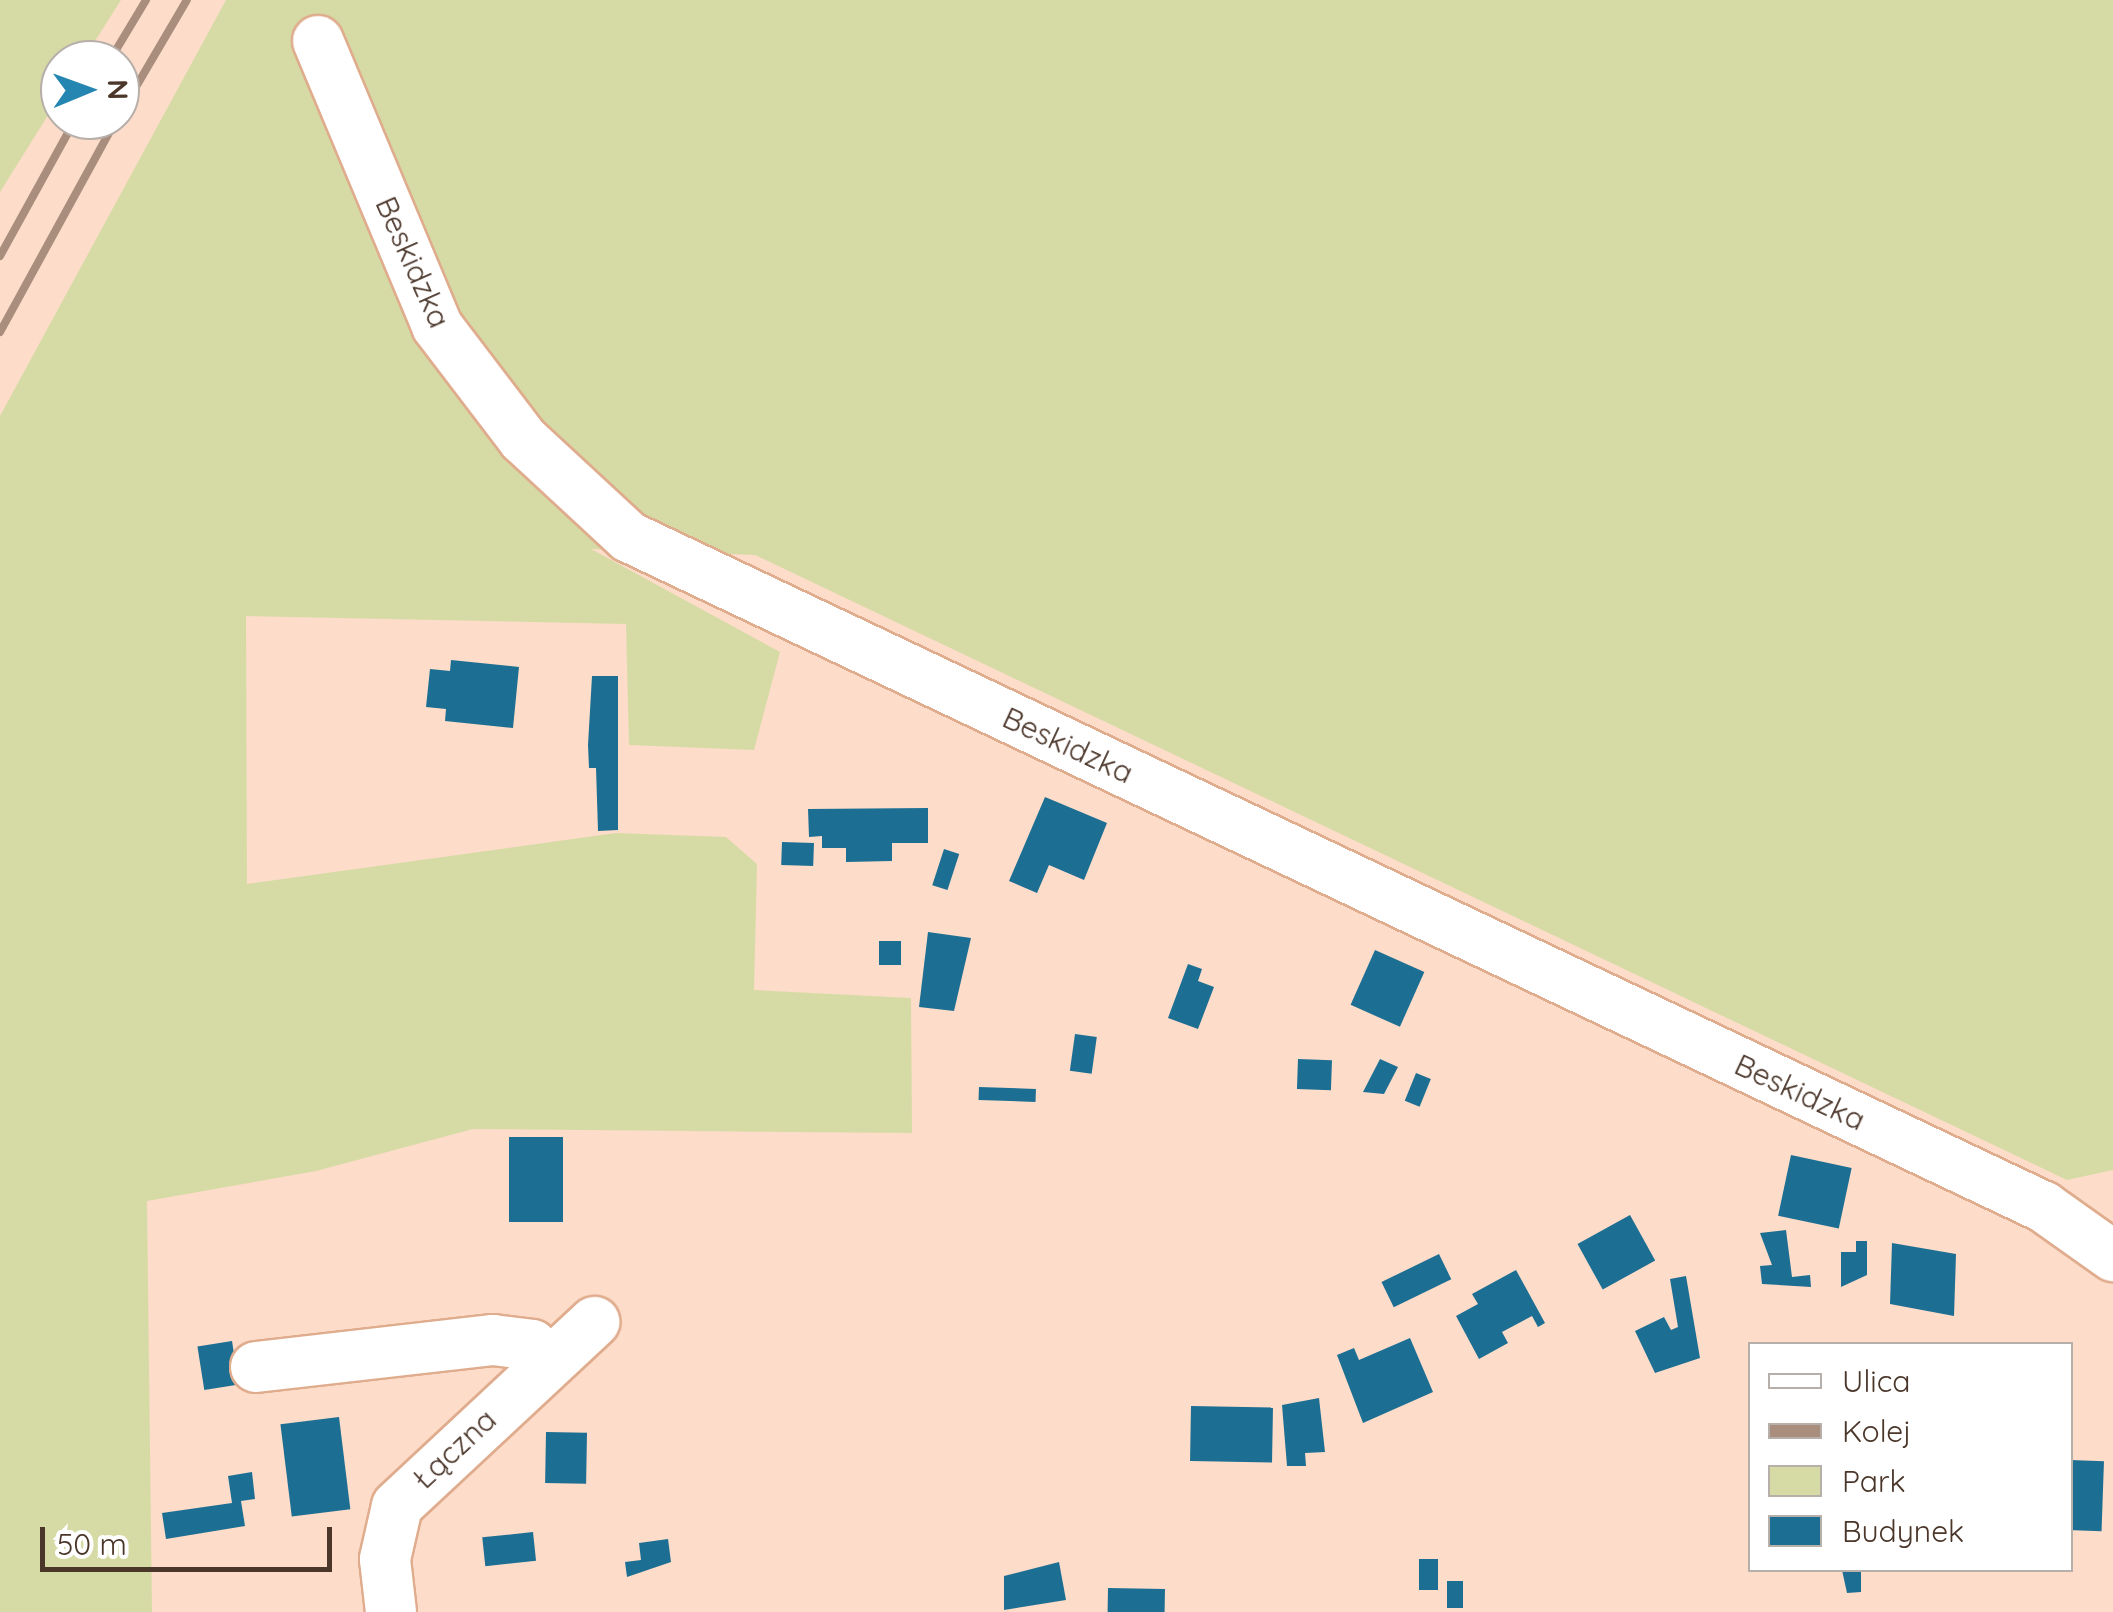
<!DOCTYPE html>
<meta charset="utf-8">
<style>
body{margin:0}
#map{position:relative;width:2113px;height:1612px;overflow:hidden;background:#fddcc9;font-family:Quicksand,sans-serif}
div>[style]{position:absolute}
.green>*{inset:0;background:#d6dba5}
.building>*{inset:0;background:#1c6f93;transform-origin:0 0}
.roads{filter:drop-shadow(2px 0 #dfac8d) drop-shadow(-2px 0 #dfac8d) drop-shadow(0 2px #dfac8d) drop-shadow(0 -2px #dfac8d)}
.minor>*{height:50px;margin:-25px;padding:0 25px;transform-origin:25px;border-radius:25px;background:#fff}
.rail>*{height:8px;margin:-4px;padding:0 4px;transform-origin:4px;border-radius:4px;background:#a98e7e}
span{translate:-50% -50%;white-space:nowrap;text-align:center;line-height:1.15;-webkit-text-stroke:10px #fff;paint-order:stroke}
.street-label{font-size:30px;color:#4b362a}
.legend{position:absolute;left:1748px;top:1342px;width:325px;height:230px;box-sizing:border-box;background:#fff;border:2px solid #b7afaa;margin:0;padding:12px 18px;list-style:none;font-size:30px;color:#4b362a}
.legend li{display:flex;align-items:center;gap:20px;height:50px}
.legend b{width:50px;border:2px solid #b7afaa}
.north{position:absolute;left:40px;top:40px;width:100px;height:100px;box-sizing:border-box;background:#fff;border:2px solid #b7afaa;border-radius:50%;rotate:89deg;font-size:28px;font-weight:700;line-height:40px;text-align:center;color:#4b362a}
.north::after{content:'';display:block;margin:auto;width:35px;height:45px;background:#2587b1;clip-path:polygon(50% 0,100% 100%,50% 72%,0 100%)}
.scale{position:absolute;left:40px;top:1527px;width:292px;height:45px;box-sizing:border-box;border:5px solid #4b362a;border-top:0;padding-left:12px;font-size:30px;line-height:35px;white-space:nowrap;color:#4b362a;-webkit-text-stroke:8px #fff;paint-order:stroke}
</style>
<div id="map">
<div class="green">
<i style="clip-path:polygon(0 0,121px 0,83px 60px,60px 60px,60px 96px,0 192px)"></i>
<i style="clip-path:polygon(226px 0,2113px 0,2113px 1170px,2067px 1180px,755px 555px,591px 549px,780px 652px,754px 750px,629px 745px,626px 624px,246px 616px,247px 884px,616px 833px,726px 837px,757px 864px,754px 990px,911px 998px,912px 1133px,473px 1129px,316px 1171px,147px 1201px,152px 1612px,0 1612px,0 416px)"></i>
</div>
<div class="building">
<i style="clip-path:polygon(451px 660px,519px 667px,513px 728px,445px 721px,446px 709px,426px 707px,430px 669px,450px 671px)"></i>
<i style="clip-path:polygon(592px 676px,618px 676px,618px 830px,598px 831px,596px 768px,589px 768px,588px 745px)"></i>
<i style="clip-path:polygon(1045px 797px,1107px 823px,1084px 880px,1049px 865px,1037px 893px,1009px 881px)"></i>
<i style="clip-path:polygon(928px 808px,928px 843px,892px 843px,892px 861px,846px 862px,846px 848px,822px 848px,822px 836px,809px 837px,808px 809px)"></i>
<i style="left:782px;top:842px;width:32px;height:23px;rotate:2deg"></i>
<i style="left:944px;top:849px;width:16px;height:38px;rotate:18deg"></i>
<i style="clip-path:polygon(928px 932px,971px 938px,954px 1011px,919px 1007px)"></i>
<i style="left:901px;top:941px;width:24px;height:22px;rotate:90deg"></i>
<i style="left:1375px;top:950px;width:54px;height:60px;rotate:24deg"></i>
<i style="clip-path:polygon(1188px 964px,1202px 969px,1198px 981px,1214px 987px,1198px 1029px,1168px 1018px)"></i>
<i style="left:1075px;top:1034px;width:22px;height:37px;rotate:8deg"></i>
<i style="left:1298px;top:1059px;width:34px;height:30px;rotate:2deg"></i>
<i style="clip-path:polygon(1380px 1059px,1398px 1067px,1384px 1094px,1363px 1092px)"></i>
<i style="left:1416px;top:1073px;width:16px;height:30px;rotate:22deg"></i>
<i style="left:979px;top:1087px;width:57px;height:13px;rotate:2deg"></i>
<i style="left:563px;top:1137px;width:85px;height:54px;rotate:90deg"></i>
<i style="left:1791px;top:1155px;width:62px;height:62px;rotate:12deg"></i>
<i style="left:1630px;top:1215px;width:52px;height:60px;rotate:61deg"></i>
<i style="clip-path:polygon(1786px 1230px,1792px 1277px,1810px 1275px,1811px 1287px,1762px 1284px,1760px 1266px,1772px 1265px,1760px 1233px)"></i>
<i style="clip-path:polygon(1856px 1241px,1867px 1241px,1867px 1275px,1841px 1287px,1841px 1252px,1856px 1252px)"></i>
<i style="clip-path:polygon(1892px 1243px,1956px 1254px,1954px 1316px,1890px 1304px)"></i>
<i style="left:1439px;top:1254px;width:28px;height:64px;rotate:64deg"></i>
<i style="clip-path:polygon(1516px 1270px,1545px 1323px,1538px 1327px,1532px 1316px,1502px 1332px,1508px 1343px,1479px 1359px,1456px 1316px,1478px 1304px,1472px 1294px)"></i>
<i style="clip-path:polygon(1686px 1276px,1700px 1358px,1655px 1373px,1635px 1331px,1664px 1317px,1671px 1330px,1678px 1327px,1670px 1279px)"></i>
<i style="clip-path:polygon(1410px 1338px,1433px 1392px,1363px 1423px,1337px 1355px,1354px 1348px,1359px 1360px)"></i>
<i style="left:232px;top:1341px;width:44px;height:35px;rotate:81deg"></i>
<i style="clip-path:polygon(1319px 1398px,1325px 1452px,1305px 1453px,1306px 1466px,1287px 1466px,1282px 1405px)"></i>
<i style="left:1191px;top:1406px;width:82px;height:55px;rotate:1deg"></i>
<i style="left:339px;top:1417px;width:93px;height:59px;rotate:83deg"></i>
<i style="left:546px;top:1432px;width:41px;height:51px;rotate:1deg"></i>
<i style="left:2070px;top:1460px;width:34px;height:70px;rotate:2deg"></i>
<i style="clip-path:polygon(252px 1472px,255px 1499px,241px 1501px,245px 1526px,166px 1539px,162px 1513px,232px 1503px,228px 1476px)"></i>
<i style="left:533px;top:1532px;width:29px;height:51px;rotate:84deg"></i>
<i style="clip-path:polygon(668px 1539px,671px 1562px,627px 1577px,625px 1562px,641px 1560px,639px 1543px)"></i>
<i style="left:1419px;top:1559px;width:19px;height:31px"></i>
<i style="clip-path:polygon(1059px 1562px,1066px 1600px,1004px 1610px,1004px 1576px)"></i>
<i style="clip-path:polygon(1842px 1570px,1861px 1570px,1861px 1592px,1847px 1593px)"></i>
<i style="left:1463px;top:1581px;width:27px;height:16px;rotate:90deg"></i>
<i style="left:1108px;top:1588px;width:57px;height:24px;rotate:1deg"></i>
</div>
<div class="roads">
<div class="minor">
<i style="left:318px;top:41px;width:309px;rotate:67.3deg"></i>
<i style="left:437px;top:326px;width:142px;rotate:52.7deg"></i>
<i style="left:523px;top:439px;width:144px;rotate:42.8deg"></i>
<i style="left:629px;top:537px;width:1566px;rotate:25.34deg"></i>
<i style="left:2044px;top:1207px;width:85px;rotate:35.4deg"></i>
<i style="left:256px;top:1367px;width:239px;rotate:-6.5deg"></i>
<i style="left:493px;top:1340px;width:39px;rotate:7deg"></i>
<i style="left:532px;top:1345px;width:24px;rotate:42deg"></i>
<i style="left:391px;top:1612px;width:53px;rotate:-96.5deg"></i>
<i style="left:385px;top:1559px;width:54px;rotate:-77.2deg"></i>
<i style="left:397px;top:1506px;width:270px;rotate:-43deg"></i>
</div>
</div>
<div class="rail">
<i style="left:110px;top:60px;width:70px;rotate:-59deg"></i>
<i style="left:120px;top:114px;width:132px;rotate:-59.6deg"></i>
<i style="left:0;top:256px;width:155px;rotate:-61.1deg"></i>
<i style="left:0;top:332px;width:242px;rotate:-61.3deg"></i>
</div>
<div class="street-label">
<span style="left:413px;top:262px;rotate:66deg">Beskidzka</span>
<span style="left:1068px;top:745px;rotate:25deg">Beskidzka</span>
<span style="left:1800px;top:1092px;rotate:25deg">Beskidzka</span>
<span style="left:454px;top:1449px;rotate:-43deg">Łączna</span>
</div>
<ul class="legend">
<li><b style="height:12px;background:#fff"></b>Ulica</li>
<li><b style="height:12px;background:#a98e7e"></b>Kolej</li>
<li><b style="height:28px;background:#d6dba5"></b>Park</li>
<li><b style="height:28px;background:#1c6f93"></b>Budynek</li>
</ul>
<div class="north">N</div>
<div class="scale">50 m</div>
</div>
